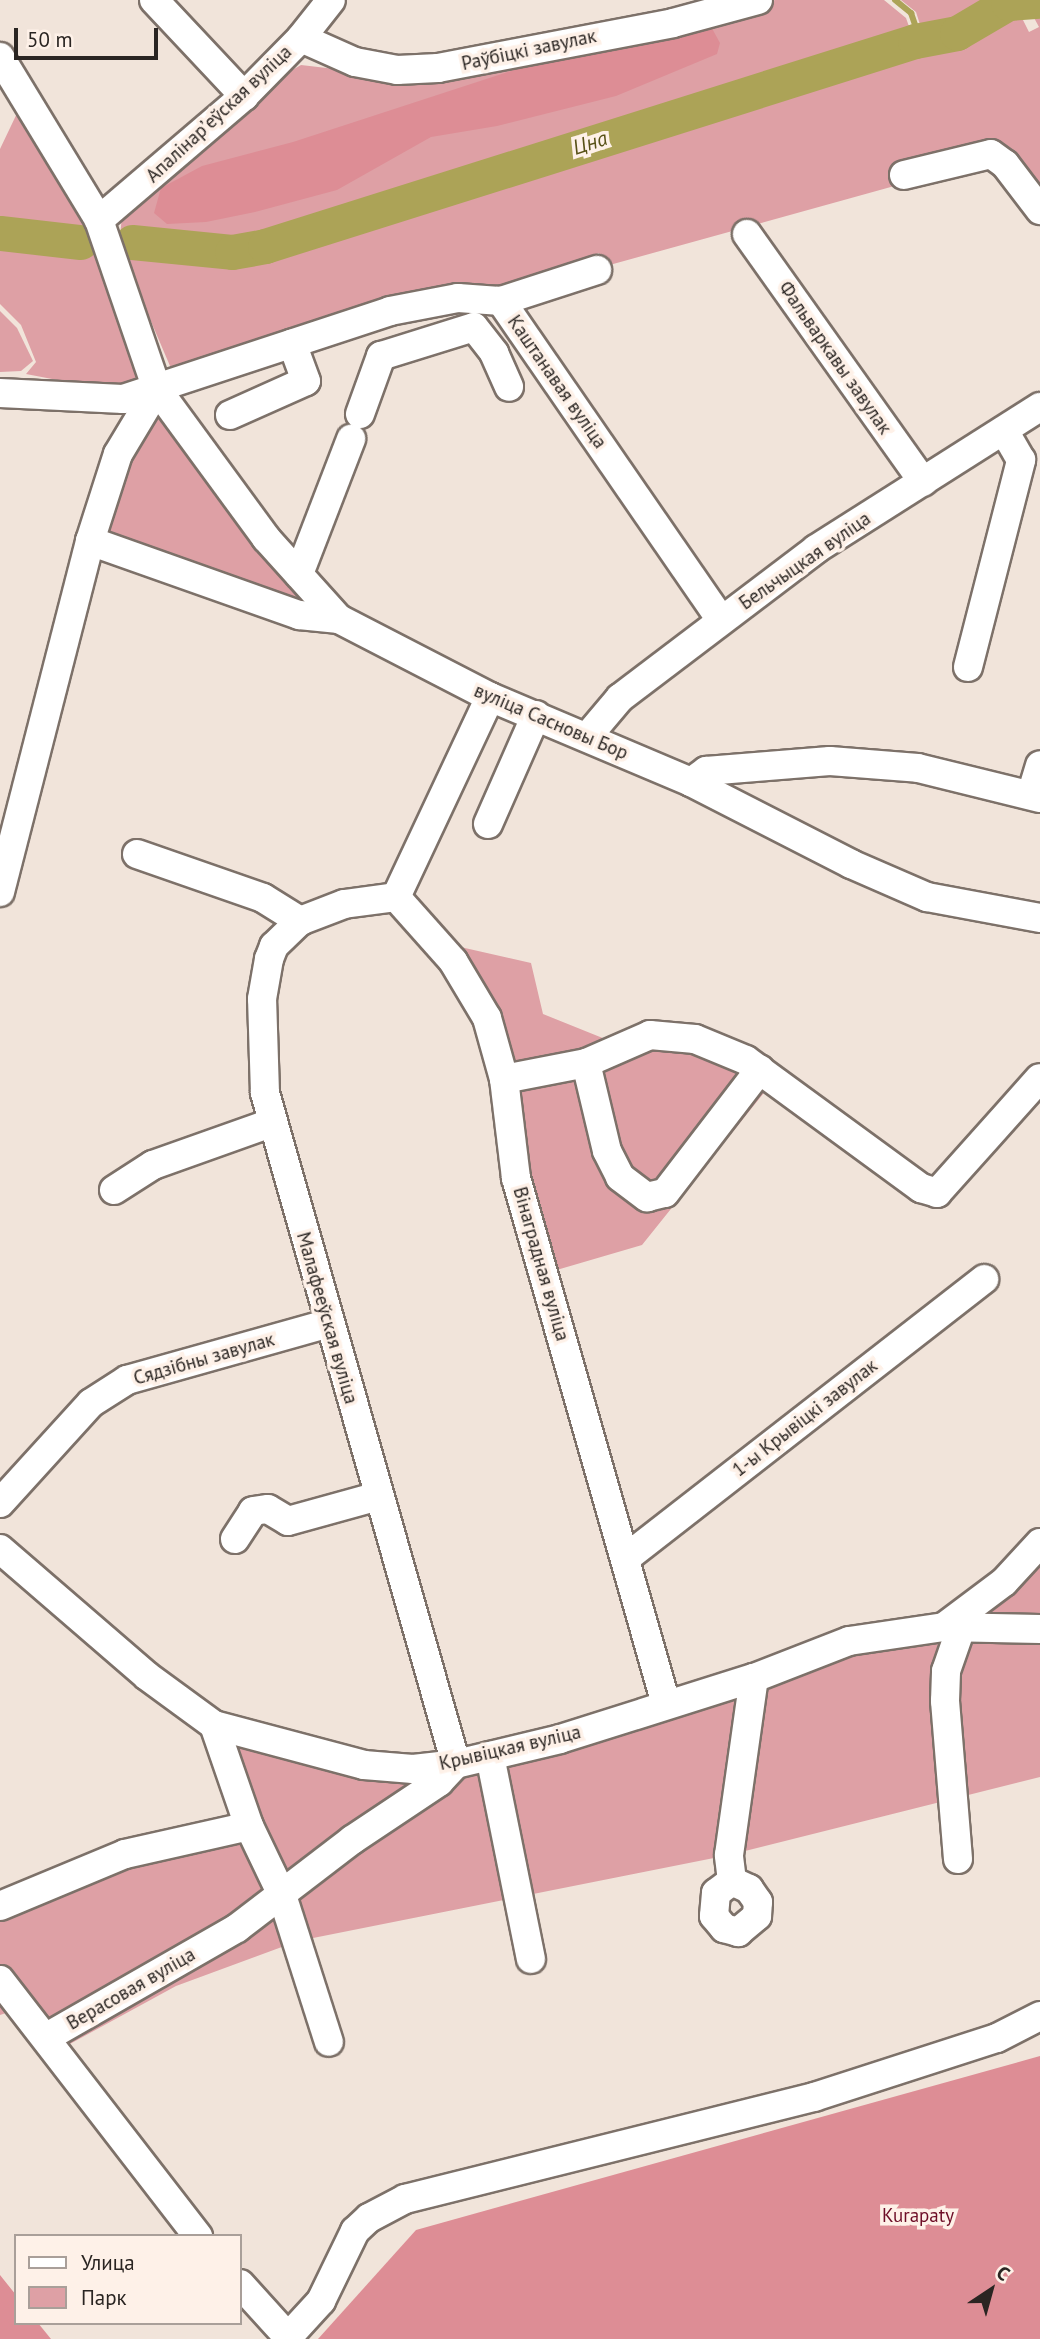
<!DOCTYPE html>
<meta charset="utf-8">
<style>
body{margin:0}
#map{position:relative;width:1040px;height:2339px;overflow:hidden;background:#f1e4da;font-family:"PT Sans",sans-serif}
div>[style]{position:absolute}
.green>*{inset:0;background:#dea0a5}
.forest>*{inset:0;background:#dd8d95}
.stream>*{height:6px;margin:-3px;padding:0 3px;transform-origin:3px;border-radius:3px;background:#aca357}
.river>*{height:35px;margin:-17.5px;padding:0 17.5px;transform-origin:17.5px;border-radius:17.5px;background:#aca357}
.roads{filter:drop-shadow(2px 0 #7d7169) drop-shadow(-2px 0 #7d7169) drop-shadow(0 2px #7d7169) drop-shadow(0 -2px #7d7169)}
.minor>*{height:28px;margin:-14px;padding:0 14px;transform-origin:14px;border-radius:14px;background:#fff}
span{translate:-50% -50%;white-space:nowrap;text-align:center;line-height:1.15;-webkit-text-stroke:7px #fef1e8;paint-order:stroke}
.street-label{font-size:19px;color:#2a2522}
.park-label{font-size:19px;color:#6e0e27}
.water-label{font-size:21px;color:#585117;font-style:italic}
.legend{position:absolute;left:14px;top:2234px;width:228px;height:91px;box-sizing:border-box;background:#fef1e8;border:2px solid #a99f99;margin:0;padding:9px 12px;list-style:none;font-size:21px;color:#2a2522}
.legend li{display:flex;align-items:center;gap:14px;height:35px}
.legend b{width:35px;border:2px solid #a99f99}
.north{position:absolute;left:956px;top:2255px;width:70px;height:70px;-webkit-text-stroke:5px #fef1e8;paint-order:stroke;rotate:36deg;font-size:19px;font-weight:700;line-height:28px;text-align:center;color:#2a2522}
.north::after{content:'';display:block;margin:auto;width:24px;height:32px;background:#2a2522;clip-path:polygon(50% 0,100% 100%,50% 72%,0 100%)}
.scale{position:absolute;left:14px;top:28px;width:144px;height:32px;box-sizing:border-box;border:4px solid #2a2522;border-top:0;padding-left:9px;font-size:21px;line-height:24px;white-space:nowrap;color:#2a2522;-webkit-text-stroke:5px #fef1e8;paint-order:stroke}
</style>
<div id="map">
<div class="green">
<i style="clip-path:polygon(775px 0,884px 0,906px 18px,912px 35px,245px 246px,120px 237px,122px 215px,268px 84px,301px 65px,403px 77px,749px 10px)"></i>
<i style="clip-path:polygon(901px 0,1003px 0,956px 29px,923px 34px,916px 12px)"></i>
<i style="clip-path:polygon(1040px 11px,1040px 198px,1006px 155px,606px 266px,599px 253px,505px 289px,411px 292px,181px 373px,170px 366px,124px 258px,124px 247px,241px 260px,958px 40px,999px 13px,1022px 18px,1029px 32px,1039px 27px,1032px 14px)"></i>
<i style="clip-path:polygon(20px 107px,85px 218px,138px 367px,134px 383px,120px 392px,26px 374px,36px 362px,21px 325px,0 304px,0 149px)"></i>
<i style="clip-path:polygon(0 311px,17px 328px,33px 361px,21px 371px,0 372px)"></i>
<i style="clip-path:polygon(156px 414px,166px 419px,309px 604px,106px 541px,130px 457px)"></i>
<i style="clip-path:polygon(434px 941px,531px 963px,543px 1014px,620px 1045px,650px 1035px,775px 1079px,642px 1245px,543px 1274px,504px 1079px)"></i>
<i style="clip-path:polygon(1040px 1559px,1040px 1618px,996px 1618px,990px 1613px,989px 1606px)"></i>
<i style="clip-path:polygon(1040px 1629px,1040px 1777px,729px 1855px,298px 1941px,176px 1986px,57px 2051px,24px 2007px,0 2015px,0 1906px,249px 1826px,214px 1725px,413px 1769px,849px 1641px)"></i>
</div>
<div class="forest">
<i style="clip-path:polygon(708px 21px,720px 43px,717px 54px,616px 96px,497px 126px,431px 137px,337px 190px,255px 212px,206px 222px,167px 224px,154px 213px,161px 188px,202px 166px,293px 142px,569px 52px)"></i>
<i style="clip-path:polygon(1040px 2056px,1040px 2339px,318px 2339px,416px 2230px)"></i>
<i style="clip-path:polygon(0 2275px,16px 2295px,16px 2323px,38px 2323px,51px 2339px,0 2339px)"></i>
</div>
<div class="stream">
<i style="left:895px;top:0;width:21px;rotate:39deg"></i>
<i style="left:911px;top:13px;width:28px;rotate:71deg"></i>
</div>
<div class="river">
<i style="left:0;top:233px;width:81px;rotate:6.4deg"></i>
<i style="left:132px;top:242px;width:100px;rotate:5.7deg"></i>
<i style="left:232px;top:252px;width:34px;rotate:-10deg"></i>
<i style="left:265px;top:246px;width:682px;rotate:-17.5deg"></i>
<i style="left:915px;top:41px;width:43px;rotate:-10.8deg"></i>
<i style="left:957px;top:33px;width:59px;rotate:-30.5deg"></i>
<i style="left:1008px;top:3px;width:32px;rotate:-4deg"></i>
</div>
<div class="roads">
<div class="minor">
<i style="left:154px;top:0;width:132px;rotate:46.8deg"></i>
<i style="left:301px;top:38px;width:59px;rotate:24deg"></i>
<i style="left:355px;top:62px;width:43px;rotate:10.8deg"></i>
<i style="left:397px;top:70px;width:41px;rotate:-2.8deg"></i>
<i style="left:438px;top:68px;width:239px;rotate:-10.8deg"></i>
<i style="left:673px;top:23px;width:88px;rotate:-15.1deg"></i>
<i style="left:0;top:57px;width:191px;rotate:58.7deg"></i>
<i style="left:99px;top:220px;width:179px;rotate:71.1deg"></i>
<i style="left:157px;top:389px;width:185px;rotate:53.8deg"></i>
<i style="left:266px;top:538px;width:109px;rotate:48deg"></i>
<i style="left:339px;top:619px;width:170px;rotate:27.3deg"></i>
<i style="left:490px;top:697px;width:218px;rotate:22.9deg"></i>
<i style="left:691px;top:782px;width:180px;rotate:27.1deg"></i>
<i style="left:851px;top:864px;width:83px;rotate:23.5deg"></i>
<i style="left:927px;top:897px;width:115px;rotate:10.5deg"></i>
<i style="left:904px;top:175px;width:89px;rotate:-13.6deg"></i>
<i style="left:991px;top:154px;width:17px;rotate:36deg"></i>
<i style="left:1005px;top:164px;width:58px;rotate:52.7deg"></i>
<i style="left:99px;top:220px;width:191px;rotate:-40.5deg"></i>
<i style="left:244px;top:96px;width:81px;rotate:-45.5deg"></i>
<i style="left:301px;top:38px;width:48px;rotate:-51.7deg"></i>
<i style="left:747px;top:234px;width:304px;rotate:54.6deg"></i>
<i style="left:501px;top:301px;width:101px;rotate:-17.9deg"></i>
<i style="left:0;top:393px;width:123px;rotate:2.8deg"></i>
<i style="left:123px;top:399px;width:281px;rotate:-18.2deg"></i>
<i style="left:390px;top:311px;width:69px;rotate:-10.8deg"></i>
<i style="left:458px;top:298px;width:43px;rotate:4deg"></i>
<i style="left:501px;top:301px;width:386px;rotate:55.4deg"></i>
<i style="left:360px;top:414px;width:62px;rotate:-70.1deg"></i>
<i style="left:381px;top:356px;width:97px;rotate:-17.3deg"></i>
<i style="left:474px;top:327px;width:33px;rotate:52deg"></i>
<i style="left:494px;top:353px;width:37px;rotate:66deg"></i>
<i style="left:230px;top:415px;width:83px;rotate:-24.1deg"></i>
<i style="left:306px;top:381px;width:40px;rotate:-110.2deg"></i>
<i style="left:90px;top:541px;width:222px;rotate:19.5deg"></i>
<i style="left:299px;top:615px;width:40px;rotate:5.7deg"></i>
<i style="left:299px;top:574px;width:145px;rotate:-68.9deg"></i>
<i style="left:968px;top:667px;width:214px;rotate:-75.6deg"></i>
<i style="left:1021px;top:460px;width:34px;rotate:-120deg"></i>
<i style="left:587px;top:737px;width:51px;rotate:-49.8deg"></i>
<i style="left:620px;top:698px;width:246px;rotate:-37.2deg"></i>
<i style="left:816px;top:549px;width:265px;rotate:-32.4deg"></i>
<i style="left:691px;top:782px;width:19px;rotate:-36deg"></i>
<i style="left:706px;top:771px;width:124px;rotate:-4.6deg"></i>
<i style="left:830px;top:761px;width:88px;rotate:4.5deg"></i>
<i style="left:918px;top:768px;width:126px;rotate:13.8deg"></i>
<i style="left:1031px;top:795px;width:31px;rotate:-73deg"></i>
<i style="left:488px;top:824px;width:119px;rotate:-66.2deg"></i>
<i style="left:137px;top:854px;width:133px;rotate:19.2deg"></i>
<i style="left:263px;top:898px;width:44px;rotate:31.9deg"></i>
<i style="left:0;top:892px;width:362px;rotate:-75.6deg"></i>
<i style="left:90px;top:541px;width:91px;rotate:-72.2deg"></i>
<i style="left:118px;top:454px;width:76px;rotate:-59deg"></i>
<i style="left:396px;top:897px;width:221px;rotate:-64.8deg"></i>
<i style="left:586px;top:1063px;width:90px;rotate:76.6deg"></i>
<i style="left:607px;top:1151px;width:29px;rotate:63deg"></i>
<i style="left:620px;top:1177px;width:34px;rotate:37deg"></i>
<i style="left:647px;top:1197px;width:18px;rotate:-13deg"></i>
<i style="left:665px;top:1193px;width:156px;rotate:-52.5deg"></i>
<i style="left:504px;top:1079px;width:84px;rotate:-11deg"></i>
<i style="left:586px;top:1063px;width:70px;rotate:-23.6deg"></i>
<i style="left:650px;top:1035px;width:45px;rotate:5.1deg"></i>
<i style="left:695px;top:1039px;width:55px;rotate:22.4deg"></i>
<i style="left:746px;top:1060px;width:217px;rotate:36.2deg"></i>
<i style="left:921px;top:1188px;width:17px;rotate:17deg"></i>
<i style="left:937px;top:1193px;width:154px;rotate:-48.2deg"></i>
<i style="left:114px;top:1190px;width:46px;rotate:-32.7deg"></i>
<i style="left:153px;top:1165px;width:125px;rotate:-19.6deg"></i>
<i style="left:0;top:1503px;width:135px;rotate:-47.7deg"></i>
<i style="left:91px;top:1403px;width:43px;rotate:-32.6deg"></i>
<i style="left:127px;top:1380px;width:211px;rotate:-15.7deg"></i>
<i style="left:235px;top:1539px;width:33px;rotate:-57deg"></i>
<i style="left:253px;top:1511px;width:15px;rotate:-8deg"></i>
<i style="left:268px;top:1509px;width:23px;rotate:31deg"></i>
<i style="left:288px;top:1521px;width:93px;rotate:-15.5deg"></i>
<i style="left:0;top:1549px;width:194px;rotate:40.8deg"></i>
<i style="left:147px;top:1676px;width:83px;rotate:36.2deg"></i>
<i style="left:214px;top:1725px;width:155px;rotate:14.9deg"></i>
<i style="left:364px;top:1765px;width:49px;rotate:4.7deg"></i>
<i style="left:413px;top:1769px;width:43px;rotate:-6.6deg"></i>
<i style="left:456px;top:1764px;width:107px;rotate:-13.5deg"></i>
<i style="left:560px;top:1739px;width:203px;rotate:-17.5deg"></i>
<i style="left:754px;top:1678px;width:102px;rotate:-21.3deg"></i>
<i style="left:849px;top:1641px;width:96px;rotate:-8.4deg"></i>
<i style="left:944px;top:1627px;width:75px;rotate:-36.9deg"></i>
<i style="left:1004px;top:1582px;width:53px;rotate:-47.3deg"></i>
<i style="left:626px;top:1558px;width:454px;rotate:-37.9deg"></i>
<i style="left:944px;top:1627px;width:96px;rotate:1.2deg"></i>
<i style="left:214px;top:1725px;width:107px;rotate:70.9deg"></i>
<i style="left:249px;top:1826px;width:76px;rotate:64.4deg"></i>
<i style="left:282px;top:1895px;width:154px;rotate:72.3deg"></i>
<i style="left:490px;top:1756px;width:207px;rotate:78.6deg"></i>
<i style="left:456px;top:1764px;width:698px;rotate:-105.89deg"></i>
<i style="left:265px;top:1093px;width:94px;rotate:-91.8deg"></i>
<i style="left:262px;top:999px;width:41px;rotate:-80.1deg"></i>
<i style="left:269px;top:959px;width:14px;rotate:-69deg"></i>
<i style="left:274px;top:946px;width:36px;rotate:-44deg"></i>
<i style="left:300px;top:921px;width:47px;rotate:-21.1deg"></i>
<i style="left:344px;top:904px;width:52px;rotate:-7.7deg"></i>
<i style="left:396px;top:897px;width:86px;rotate:48.3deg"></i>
<i style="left:453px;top:961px;width:66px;rotate:59.2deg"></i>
<i style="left:487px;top:1018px;width:63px;rotate:74.4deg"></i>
<i style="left:504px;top:1079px;width:100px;rotate:83.1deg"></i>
<i style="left:516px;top:1178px;width:547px;rotate:74.08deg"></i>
<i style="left:958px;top:1859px;width:159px;rotate:-94.7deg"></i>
<i style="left:945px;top:1701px;width:30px;rotate:-88deg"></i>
<i style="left:946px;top:1671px;width:46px;rotate:-70.8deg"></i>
<i style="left:732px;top:1881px;width:20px;rotate:143deg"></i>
<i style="left:716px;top:1893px;width:23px;rotate:95deg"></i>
<i style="left:714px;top:1916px;width:16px;rotate:50deg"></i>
<i style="left:724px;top:1928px;width:15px;rotate:16deg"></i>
<i style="left:738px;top:1932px;width:25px;rotate:-40deg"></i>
<i style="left:757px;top:1916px;width:14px;rotate:-86deg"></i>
<i style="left:758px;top:1902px;width:16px;rotate:-125deg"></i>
<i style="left:749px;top:1889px;width:19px;rotate:-155deg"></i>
<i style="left:732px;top:1881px;width:26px;rotate:-97deg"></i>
<i style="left:729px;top:1855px;width:179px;rotate:-82deg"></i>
<i style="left:0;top:1906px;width:135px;rotate:-22.6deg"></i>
<i style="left:125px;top:1854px;width:127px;rotate:-12.7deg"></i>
<i style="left:0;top:1980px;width:324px;rotate:52.3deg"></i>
<i style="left:47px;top:2037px;width:219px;rotate:-29.8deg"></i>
<i style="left:237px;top:1928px;width:145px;rotate:-37.4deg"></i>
<i style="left:352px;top:1840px;width:105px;rotate:-33.7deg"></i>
<i style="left:439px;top:1782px;width:25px;rotate:-47deg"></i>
<i style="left:240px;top:2284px;width:72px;rotate:47.8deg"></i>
<i style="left:288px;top:2337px;width:49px;rotate:-47.5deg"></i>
<i style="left:321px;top:2301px;width:78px;rotate:-64.1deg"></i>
<i style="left:355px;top:2231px;width:19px;rotate:-43deg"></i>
<i style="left:369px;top:2218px;width:41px;rotate:-27.8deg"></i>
<i style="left:405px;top:2199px;width:422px;rotate:-14deg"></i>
<i style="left:814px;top:2097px;width:192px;rotate:-17.9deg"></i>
<i style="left:997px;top:2038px;width:48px;rotate:-27.1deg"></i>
</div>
</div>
<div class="street-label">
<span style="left:529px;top:50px;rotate:-12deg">Раўбіцкі завулак</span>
<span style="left:219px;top:114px;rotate:-43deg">Апалінарʼеўская вуліца</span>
<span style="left:835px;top:358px;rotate:55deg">Фальваркавы завулак</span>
<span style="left:557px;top:382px;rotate:55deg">Каштанавая вуліца</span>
<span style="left:805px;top:561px;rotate:-35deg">Бельчыцкая вуліца</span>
<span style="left:551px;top:722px;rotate:23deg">вуліца Сасновы Бор</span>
<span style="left:541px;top:1264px;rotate:74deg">Вінаградная вуліца</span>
<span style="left:327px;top:1318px;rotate:74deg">Малафееўская вуліца</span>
<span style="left:204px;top:1359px;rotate:-16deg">Сядзібны завулак</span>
<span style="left:805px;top:1418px;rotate:-38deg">1-ы Крывіцкі завулак</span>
<span style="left:510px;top:1748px;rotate:-13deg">Крывіцкая вуліца</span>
<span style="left:131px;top:1989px;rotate:-30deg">Верасовая вуліца</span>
</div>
<div class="park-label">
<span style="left:918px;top:2216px">Kurapaty</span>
</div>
<div class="water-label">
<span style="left:590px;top:143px;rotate:-18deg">Цна</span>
</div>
<ul class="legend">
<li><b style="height:9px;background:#fff"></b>Улица</li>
<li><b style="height:19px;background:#dea0a5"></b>Парк</li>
</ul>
<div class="north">С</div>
<div class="scale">50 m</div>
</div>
